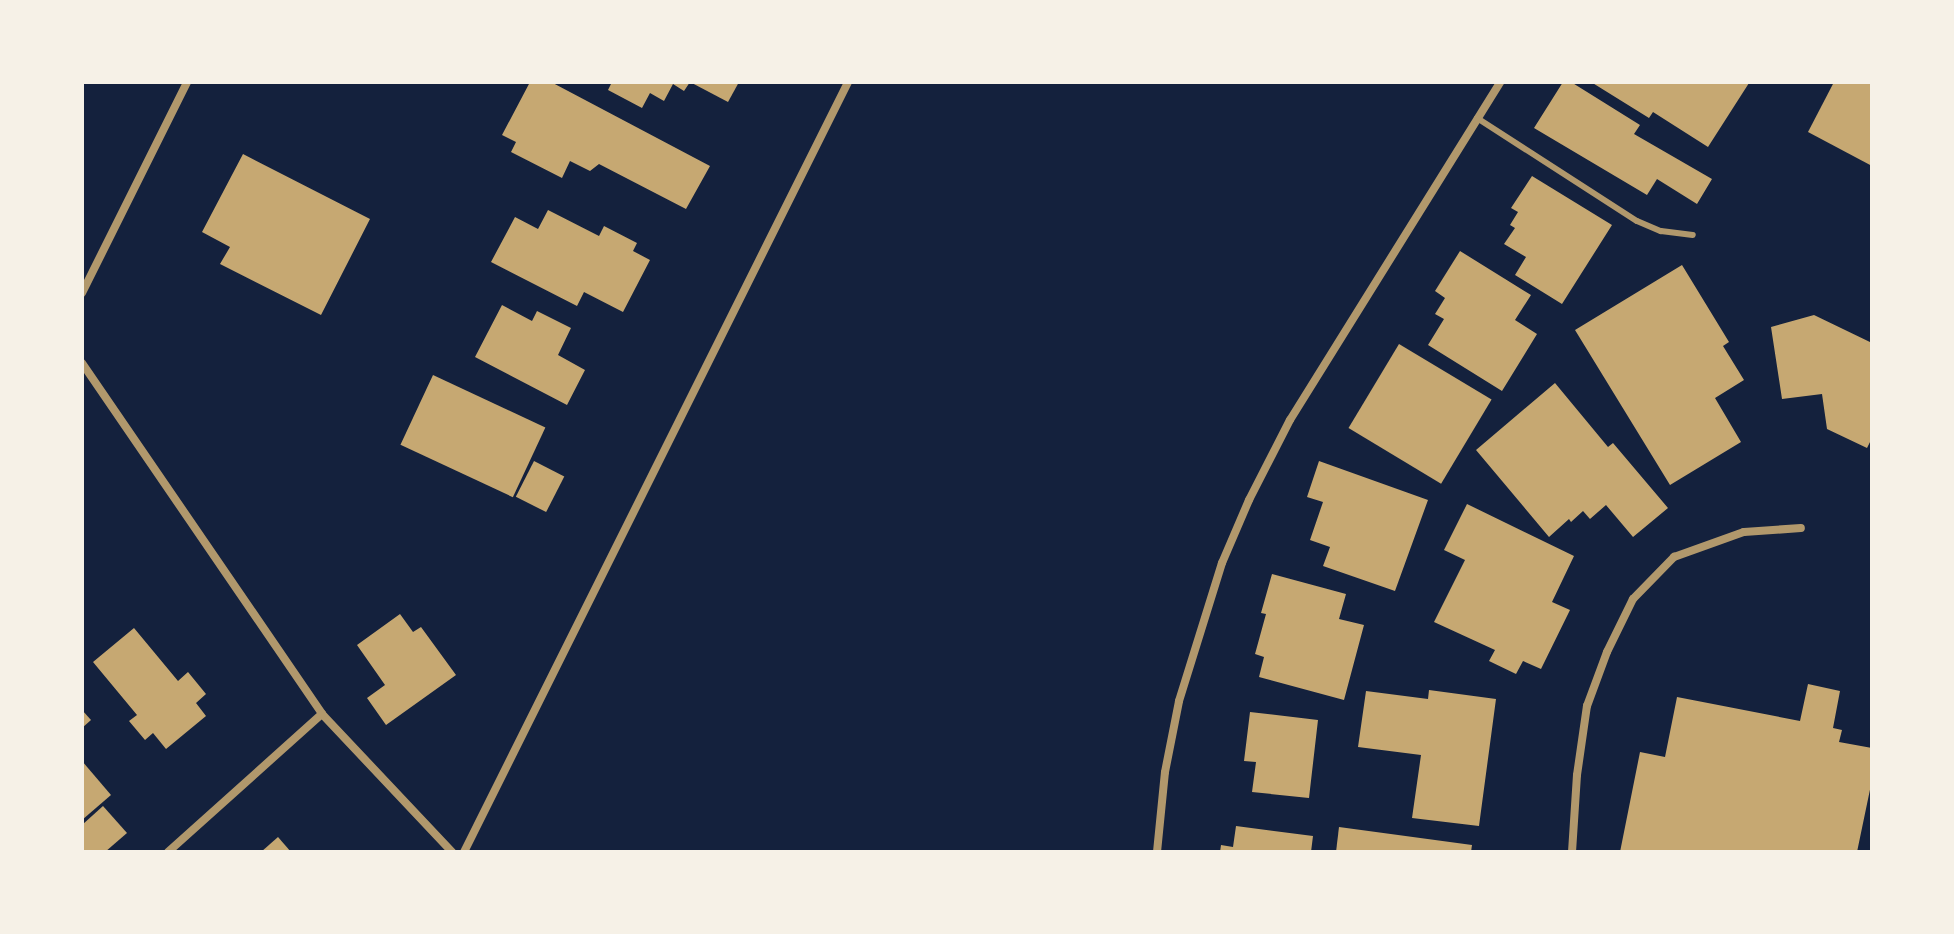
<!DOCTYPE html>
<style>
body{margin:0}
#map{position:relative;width:1954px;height:934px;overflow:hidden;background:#14213d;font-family:"PT Sans",sans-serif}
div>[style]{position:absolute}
.building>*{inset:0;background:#c6a872;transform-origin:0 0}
.service>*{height:6px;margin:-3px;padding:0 3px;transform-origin:3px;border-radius:3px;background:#b1986c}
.minor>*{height:8px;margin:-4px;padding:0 4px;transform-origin:4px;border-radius:4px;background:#b1986c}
span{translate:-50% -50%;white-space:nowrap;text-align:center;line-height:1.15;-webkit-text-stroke:6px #f6f1e7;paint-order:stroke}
.frame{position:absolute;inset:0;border:84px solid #f6f1e7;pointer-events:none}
</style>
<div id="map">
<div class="building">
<i style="clip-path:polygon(530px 82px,551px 82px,710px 166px,686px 209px,599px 164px,590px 171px,570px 161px,562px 178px,511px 152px,516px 142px,502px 135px)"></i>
<i style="clip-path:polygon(612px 82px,690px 82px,684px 91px,673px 84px,664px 101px,650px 93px,642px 108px,608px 90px)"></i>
<i style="clip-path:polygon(690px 82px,739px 82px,728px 102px)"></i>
<i style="clip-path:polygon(1563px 82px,1571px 82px,1640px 125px,1634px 134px,1712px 179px,1697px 204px,1657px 179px,1647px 195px,1534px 128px)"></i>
<i style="clip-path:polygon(1591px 82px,1747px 82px,1749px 83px,1708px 147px,1653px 112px,1649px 118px)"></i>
<i style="clip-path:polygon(1834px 82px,1872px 82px,1872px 166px,1808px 132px)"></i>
<i style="clip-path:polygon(243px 154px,370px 219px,321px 315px,220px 264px,230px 247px,202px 232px)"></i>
<i style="clip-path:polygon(1532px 176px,1612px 225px,1562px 304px,1515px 275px,1526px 257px,1504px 244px,1515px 228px,1510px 225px,1518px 212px,1511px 208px)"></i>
<i style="clip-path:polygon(548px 210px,599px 236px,604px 226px,637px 243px,633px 251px,650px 260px,623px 312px,584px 292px,577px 306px,491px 262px,515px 217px,538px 229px)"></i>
<i style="clip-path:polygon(1460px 251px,1531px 295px,1515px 320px,1537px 334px,1502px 391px,1428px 345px,1444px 319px,1435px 314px,1445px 298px,1435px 291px)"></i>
<i style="clip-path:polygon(1682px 265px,1729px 342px,1723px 346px,1744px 380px,1715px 398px,1741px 442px,1670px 485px,1575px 330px)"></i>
<i style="clip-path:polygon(502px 305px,532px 321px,537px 311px,571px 328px,558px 355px,585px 370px,567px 405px,475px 357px)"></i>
<i style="clip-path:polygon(1814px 315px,1872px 343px,1872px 438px,1867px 448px,1827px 429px,1822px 394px,1782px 399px,1771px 327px)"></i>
<i style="left:1399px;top:344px;width:108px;height:98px;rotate:31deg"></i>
<i style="left:433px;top:375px;width:124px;height:77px;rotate:25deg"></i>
<i style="clip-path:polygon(1555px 383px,1608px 447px,1613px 443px,1668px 508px,1633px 537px,1606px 505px,1590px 519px,1583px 511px,1571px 522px,1569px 519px,1549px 537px,1476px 450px)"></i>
<i style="left:534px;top:461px;width:34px;height:40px;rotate:27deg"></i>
<i style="clip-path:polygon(1319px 461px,1428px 500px,1395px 591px,1323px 566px,1330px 547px,1310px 540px,1323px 502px,1307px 497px)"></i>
<i style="clip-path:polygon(1467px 504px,1574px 556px,1552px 602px,1570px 610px,1541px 669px,1523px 661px,1516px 674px,1489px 661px,1495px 650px,1434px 622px,1465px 560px,1444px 550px)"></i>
<i style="clip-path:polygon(1272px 574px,1346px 594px,1339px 619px,1364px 625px,1344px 700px,1259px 677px,1264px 657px,1255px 654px,1266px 614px,1261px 613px)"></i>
<i style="clip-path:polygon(400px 614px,413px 632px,421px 627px,456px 675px,386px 725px,367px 698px,385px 685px,357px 645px)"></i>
<i style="clip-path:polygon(134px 628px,178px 681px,188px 672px,206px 694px,196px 703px,206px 716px,166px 749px,153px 733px,145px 740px,129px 721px,137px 715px,93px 662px)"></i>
<i style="clip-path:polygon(1808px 684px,1840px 691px,1833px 728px,1842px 730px,1839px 742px,1872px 748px,1872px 780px,1857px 852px,1620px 852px,1640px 752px,1665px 757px,1677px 697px,1800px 721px)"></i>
<i style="clip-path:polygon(1429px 690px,1496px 699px,1479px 826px,1412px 818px,1421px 755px,1358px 747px,1366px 691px,1428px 699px)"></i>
<i style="clip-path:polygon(82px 710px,91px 720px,82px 728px)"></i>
<i style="clip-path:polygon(1250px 712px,1318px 720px,1309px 798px,1252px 792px,1256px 762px,1244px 761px)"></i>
<i style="clip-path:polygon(82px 761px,111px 795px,82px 820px)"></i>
<i style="clip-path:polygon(103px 806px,127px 833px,105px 852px,82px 852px,82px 825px)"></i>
<i style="clip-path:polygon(1236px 826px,1313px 836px,1311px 852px,1220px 852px,1221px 845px,1233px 847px)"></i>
<i style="clip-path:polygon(1339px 827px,1472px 845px,1471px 852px,1336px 852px)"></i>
<i style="clip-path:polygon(278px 837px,291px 852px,261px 852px)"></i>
</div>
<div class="service">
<i style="left:1477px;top:118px;width:190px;rotate:32.8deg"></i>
<i style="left:1637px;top:221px;width:26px;rotate:23deg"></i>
<i style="left:1661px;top:231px;width:32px;rotate:7deg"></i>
</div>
<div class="minor">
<i style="left:82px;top:293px;width:236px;rotate:-63.5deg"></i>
<i style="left:82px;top:363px;width:425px;rotate:55.6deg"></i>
<i style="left:322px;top:714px;width:190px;rotate:46.7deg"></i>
<i style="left:168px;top:852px;width:207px;rotate:-41.9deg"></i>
<i style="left:464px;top:852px;width:860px;rotate:-63.49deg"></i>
<i style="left:1157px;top:852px;width:80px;rotate:-84.3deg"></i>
<i style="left:1165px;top:772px;width:72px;rotate:-78.8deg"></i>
<i style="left:1179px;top:701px;width:145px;rotate:-72.7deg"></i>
<i style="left:1222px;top:563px;width:69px;rotate:-66.8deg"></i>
<i style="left:1249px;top:500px;width:90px;rotate:-62.9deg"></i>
<i style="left:1290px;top:420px;width:398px;rotate:-58.1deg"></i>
<i style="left:1572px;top:852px;width:77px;rotate:-86.3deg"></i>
<i style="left:1577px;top:775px;width:70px;rotate:-81.8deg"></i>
<i style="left:1587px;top:706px;width:58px;rotate:-69.7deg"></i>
<i style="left:1607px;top:652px;width:59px;rotate:-63.9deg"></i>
<i style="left:1633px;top:599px;width:59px;rotate:-45.7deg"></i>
<i style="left:1674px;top:557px;width:74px;rotate:-19.7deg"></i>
<i style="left:1744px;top:532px;width:57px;rotate:-4deg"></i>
</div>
<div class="frame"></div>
</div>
